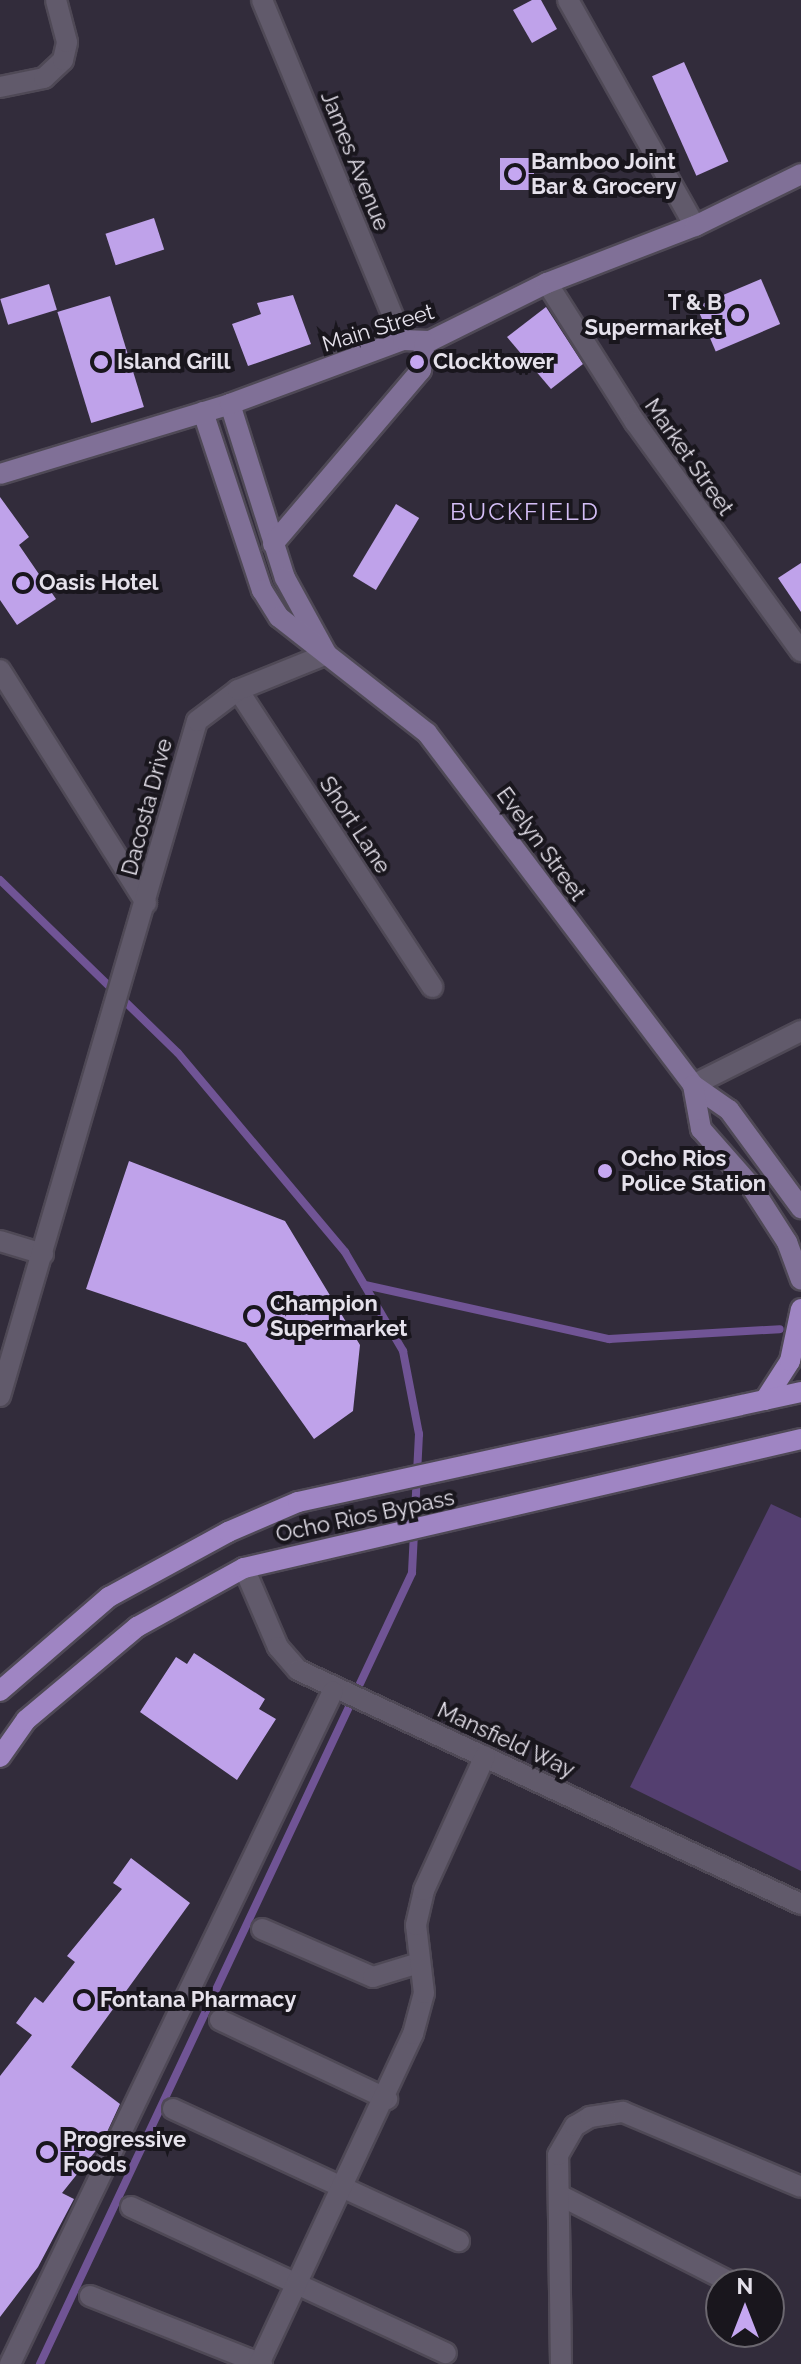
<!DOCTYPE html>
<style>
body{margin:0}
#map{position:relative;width:801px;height:2364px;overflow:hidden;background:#322c3b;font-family:Raleway,sans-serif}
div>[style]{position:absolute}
.green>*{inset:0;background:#543f70}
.stream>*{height:8px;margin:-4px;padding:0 4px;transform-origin:4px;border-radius:4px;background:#705495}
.building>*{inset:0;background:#bfa2ea;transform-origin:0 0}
.roads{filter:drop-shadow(2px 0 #4f4956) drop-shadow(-2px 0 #4f4956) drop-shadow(0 2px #4f4956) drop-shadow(0 -2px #4f4956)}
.street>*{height:20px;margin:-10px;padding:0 10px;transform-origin:10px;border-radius:10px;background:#615a6b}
.secondary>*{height:20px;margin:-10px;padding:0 10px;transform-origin:10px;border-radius:10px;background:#807097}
.primary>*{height:20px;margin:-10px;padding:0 10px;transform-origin:10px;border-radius:10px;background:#9f85c3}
.dots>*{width:22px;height:22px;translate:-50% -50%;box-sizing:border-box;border:4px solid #19161d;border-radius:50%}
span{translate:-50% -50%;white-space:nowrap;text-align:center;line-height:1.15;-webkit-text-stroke:8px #19161d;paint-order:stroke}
.street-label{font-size:22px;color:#e5e1eb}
.poi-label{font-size:22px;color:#e5e1eb;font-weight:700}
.left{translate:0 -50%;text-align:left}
.right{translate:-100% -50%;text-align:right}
.neighbourhood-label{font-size:24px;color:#d4bef6;letter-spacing:2px}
.north{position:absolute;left:705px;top:2268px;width:80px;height:80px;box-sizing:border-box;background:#19161d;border:2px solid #6b676f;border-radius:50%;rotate:0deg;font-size:22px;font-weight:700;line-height:32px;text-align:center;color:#e5e1eb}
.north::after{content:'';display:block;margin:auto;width:28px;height:36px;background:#c5a7f1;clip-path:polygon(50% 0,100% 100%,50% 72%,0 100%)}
</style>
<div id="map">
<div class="green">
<i style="clip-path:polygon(771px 1504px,801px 1518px,801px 1871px,630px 1787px)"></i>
</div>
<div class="stream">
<i style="left:0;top:880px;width:248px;rotate:44.2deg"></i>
<i style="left:178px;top:1053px;width:260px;rotate:50deg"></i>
<i style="left:345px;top:1252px;width:115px;rotate:59.6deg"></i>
<i style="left:403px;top:1351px;width:85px;rotate:79.1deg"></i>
<i style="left:419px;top:1434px;width:139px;rotate:92.9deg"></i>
<i style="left:412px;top:1573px;width:874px;rotate:115.19deg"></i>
<i style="left:365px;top:1285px;width:250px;rotate:12.5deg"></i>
<i style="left:609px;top:1339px;width:171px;rotate:-3.3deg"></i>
</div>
<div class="building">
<i style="clip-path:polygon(532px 0,541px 0,557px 29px,532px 43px,513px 10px)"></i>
<i style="left:684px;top:62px;width:109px;height:35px;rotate:66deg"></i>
<i style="left:500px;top:158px;width:34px;height:32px"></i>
<i style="left:154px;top:218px;width:33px;height:51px;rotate:72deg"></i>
<i style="left:761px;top:279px;width:49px;height:70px;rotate:67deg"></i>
<i style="left:49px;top:284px;width:27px;height:51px;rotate:73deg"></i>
<i style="clip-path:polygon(293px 295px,311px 344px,248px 366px,232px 324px,261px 314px,257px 303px)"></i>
<i style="left:110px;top:296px;width:116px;height:55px;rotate:73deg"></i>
<i style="clip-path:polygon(546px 307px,583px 364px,551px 389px,507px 337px)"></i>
<i style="clip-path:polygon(0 497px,29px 537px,19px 545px,56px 599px,17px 625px,0 600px)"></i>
<i style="left:396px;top:504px;width:27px;height:84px;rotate:31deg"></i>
<i style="clip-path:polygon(801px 563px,801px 612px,778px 578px)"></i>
<i style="clip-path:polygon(129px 1161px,285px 1221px,360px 1345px,353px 1411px,314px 1439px,246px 1343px,86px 1289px)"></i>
<i style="clip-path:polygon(194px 1653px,265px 1699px,259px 1709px,276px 1719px,237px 1780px,140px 1712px,176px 1657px,187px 1664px)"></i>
<i style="clip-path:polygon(131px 1858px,190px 1903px,71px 2067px,120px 2104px,102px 2143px,62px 2193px,74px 2199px,38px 2267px,0 2317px,0 2076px,32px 2035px,16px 2023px,35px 1997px,43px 2003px,75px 1962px,67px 1956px,122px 1889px,113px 1883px)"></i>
</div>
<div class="roads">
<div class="street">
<i style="left:262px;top:0;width:368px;rotate:67.5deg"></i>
<i style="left:568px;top:0;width:259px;rotate:60.7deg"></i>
<i style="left:0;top:87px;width:45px;rotate:-11.6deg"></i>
<i style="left:44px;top:78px;width:26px;rotate:-43deg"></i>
<i style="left:63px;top:60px;width:18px;rotate:-77deg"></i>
<i style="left:67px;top:42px;width:43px;rotate:-104.7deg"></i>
<i style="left:547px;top:283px;width:165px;rotate:57.7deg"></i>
<i style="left:635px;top:422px;width:283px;rotate:54.1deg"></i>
<i style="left:0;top:670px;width:275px;rotate:57.9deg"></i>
<i style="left:238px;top:690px;width:355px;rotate:56.8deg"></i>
<i style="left:693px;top:1085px;width:121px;rotate:-26.6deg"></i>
<i style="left:0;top:1241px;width:45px;rotate:16.8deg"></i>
<i style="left:0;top:1396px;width:703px;rotate:-73.73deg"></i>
<i style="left:197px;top:721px;width:51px;rotate:-37.1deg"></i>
<i style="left:238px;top:690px;width:96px;rotate:-22deg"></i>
<i style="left:244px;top:1568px;width:86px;rotate:66.7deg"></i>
<i style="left:278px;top:1647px;width:30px;rotate:49deg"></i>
<i style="left:298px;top:1670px;width:555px;rotate:24.95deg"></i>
<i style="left:262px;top:1929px;width:121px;rotate:23.4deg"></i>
<i style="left:373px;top:1977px;width:48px;rotate:-16.9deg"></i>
<i style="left:220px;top:2020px;width:185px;rotate:25.3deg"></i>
<i style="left:173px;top:2109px;width:315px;rotate:24.8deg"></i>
<i style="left:561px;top:2196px;width:187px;rotate:27deg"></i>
<i style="left:131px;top:2207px;width:347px;rotate:24.9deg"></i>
<i style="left:90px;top:2296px;width:185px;rotate:21.6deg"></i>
<i style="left:10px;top:2364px;width:746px;rotate:-64.36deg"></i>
<i style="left:259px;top:2364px;width:364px;rotate:-65deg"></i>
<i style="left:413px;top:2034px;width:42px;rotate:-75deg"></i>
<i style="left:424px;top:1993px;width:68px;rotate:-96.7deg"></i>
<i style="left:416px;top:1925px;width:36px;rotate:-77deg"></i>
<i style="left:424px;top:1890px;width:147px;rotate:-65.5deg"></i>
<i style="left:561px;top:2364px;width:209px;rotate:-90.8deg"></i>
<i style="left:558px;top:2155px;width:34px;rotate:-60deg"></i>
<i style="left:575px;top:2126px;width:17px;rotate:-31deg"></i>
<i style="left:590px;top:2117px;width:33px;rotate:-9deg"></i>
<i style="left:623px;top:2112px;width:193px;rotate:22.8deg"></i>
</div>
<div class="secondary">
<i style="left:230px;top:404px;width:182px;rotate:72.5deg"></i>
<i style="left:285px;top:578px;width:83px;rotate:61.3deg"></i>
<i style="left:203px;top:412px;width:188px;rotate:71.7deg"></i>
<i style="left:262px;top:590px;width:32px;rotate:58deg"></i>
<i style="left:279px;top:617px;width:188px;rotate:38.1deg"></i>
<i style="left:427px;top:733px;width:441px;rotate:52.9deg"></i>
<i style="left:693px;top:1085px;width:44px;rotate:34.8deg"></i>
<i style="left:729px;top:1110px;width:122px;rotate:53.7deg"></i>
<i style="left:0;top:474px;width:240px;rotate:-16.9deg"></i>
<i style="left:230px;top:404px;width:184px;rotate:-20.3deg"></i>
<i style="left:403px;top:340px;width:27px;rotate:2deg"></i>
<i style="left:430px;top:341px;width:131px;rotate:-26.4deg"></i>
<i style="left:547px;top:283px;width:159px;rotate:-21.1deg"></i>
<i style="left:695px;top:226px;width:118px;rotate:-26.1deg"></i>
<i style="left:273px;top:544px;width:228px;rotate:-49.6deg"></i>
<i style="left:421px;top:370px;width:28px;rotate:-82deg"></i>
<i style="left:693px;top:1085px;width:45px;rotate:79.7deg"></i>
<i style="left:701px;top:1129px;width:76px;rotate:48.7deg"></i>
<i style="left:751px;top:1186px;width:67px;rotate:57.3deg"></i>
<i style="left:787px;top:1242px;width:40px;rotate:69.8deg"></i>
</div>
<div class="primary">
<i style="left:765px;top:1400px;width:46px;rotate:-57.3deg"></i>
<i style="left:790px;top:1361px;width:53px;rotate:-78.1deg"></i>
<i style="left:0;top:1691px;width:144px;rotate:-40.8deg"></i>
<i style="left:109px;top:1597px;width:136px;rotate:-28.6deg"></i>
<i style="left:228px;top:1532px;width:76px;rotate:-23.2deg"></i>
<i style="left:298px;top:1502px;width:515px;rotate:-12.34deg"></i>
<i style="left:0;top:1757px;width:45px;rotate:-54.9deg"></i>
<i style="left:26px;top:1720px;width:145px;rotate:-40deg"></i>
<i style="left:137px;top:1627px;width:122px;rotate:-28.9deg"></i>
<i style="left:244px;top:1568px;width:572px;rotate:-13.04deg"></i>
</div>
</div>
<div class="dots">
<i style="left:515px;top:174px;background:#c5a7f1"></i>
<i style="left:738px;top:315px;background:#c5a7f1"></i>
<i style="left:101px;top:362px;background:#c5a7f1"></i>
<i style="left:417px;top:362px;background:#c5a7f1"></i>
<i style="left:23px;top:583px;background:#c5a7f1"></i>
<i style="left:605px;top:1171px;background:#c5a7f1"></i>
<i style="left:254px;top:1316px;background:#c5a7f1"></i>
<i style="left:84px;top:2000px;background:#c5a7f1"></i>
<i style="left:47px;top:2152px;background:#c5a7f1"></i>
</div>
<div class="street-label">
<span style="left:355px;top:161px;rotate:68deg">James Avenue</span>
<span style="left:378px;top:328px;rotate:-17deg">Main Street</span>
<span style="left:689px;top:457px;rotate:55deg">Market Street</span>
<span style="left:147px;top:807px;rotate:-75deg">Dacosta Drive</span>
<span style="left:355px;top:825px;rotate:57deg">Short Lane</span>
<span style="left:541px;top:844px;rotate:54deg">Evelyn Street</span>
<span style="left:365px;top:1516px;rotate:-12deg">Ocho Rios Bypass</span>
<span style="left:506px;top:1740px;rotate:25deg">Mansfield Way</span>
</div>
<div class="poi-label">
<span class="left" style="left:531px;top:174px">Bamboo Joint<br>Bar &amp; Grocery</span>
<span class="right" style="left:722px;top:315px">T &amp; B<br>Supermarket</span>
<span class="left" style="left:117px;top:362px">Island Grill</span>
<span class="left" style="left:433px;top:362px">Clocktower</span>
<span class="left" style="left:39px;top:583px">Oasis Hotel</span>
<span class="left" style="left:621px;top:1171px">Ocho Rios<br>Police Station</span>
<span class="left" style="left:270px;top:1316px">Champion<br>Supermarket</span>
<span class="left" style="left:100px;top:2000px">Fontana Pharmacy</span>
<span class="left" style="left:63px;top:2152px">Progressive<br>Foods</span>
</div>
<div class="neighbourhood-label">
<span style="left:525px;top:512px">BUCKFIELD</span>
</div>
<div class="north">N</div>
</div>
